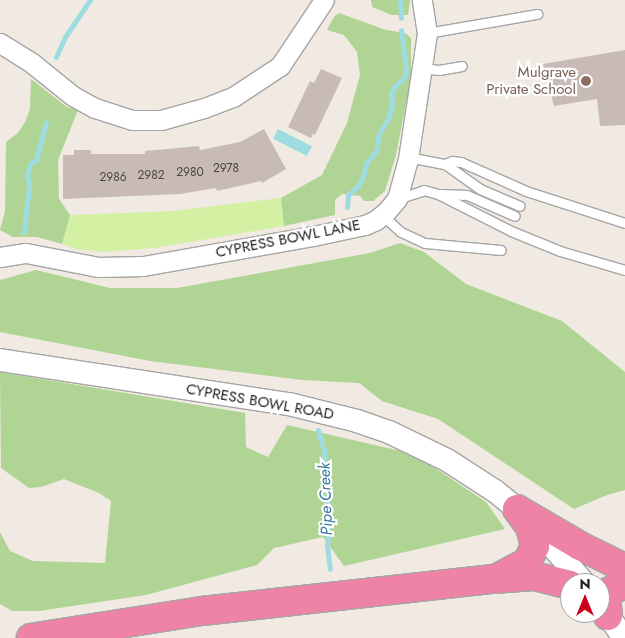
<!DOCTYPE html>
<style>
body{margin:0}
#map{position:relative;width:625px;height:638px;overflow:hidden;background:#f0eae3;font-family:Jost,sans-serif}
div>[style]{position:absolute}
.grass>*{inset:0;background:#d3f0a3}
.forest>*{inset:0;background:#afd493}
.water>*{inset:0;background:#9fdce2;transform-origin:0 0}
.stream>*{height:5px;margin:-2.5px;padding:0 2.5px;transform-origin:2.5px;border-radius:2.5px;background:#9fdce2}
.building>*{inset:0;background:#c8bbb6}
.roads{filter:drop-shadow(1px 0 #a5a5a5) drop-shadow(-1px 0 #a5a5a5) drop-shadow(0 1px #a5a5a5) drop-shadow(0 -1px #a5a5a5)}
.service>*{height:9px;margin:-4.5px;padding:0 4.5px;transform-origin:4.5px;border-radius:4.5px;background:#fff}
.minor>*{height:19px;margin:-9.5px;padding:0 9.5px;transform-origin:9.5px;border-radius:9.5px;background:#fff}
.tertiary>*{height:22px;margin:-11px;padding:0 11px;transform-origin:11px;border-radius:11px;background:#fff}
.motorway>*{height:28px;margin:-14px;padding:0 14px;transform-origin:14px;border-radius:14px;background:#ef83a5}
.dots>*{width:14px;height:14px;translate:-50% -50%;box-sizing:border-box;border:2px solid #fff;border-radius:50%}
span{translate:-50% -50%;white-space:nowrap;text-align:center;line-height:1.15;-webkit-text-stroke:4.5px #fff;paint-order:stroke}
.number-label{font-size:12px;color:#484544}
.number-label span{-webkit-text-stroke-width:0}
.education-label{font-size:15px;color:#785e54}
.right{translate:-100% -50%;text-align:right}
.street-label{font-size:15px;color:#1e1e1e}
.water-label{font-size:16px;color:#3a799f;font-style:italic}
.north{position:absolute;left:560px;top:573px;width:50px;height:50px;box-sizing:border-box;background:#fff;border:1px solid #a5a5a5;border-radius:50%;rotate:0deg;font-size:14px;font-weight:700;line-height:20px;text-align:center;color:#1e1e1e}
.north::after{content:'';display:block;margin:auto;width:18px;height:22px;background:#cc001b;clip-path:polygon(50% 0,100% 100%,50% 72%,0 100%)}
</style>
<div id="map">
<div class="grass">
<i style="clip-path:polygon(281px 198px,284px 226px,154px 248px,105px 252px,76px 249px,62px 244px,70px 215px,173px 211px)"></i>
</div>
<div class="forest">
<i style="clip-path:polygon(371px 0,410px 0,408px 15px,392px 15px,372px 7px)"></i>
<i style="clip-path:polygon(339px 13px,386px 30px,405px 33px,411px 38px,411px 78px,396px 155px,385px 191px,373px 201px,364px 201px,360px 196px,342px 194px,335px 200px,335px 215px,284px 226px,281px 198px,322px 175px,347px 123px,360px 75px,357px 52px,344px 35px,327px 30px,334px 17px)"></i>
<i style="clip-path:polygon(31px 79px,67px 107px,78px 110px,58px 160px,59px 199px,70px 215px,62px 244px,37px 237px,13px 237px,0 230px,5px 211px,6px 142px,18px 133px,25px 122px,30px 109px)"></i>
<i style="clip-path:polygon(400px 243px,424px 252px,466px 284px,562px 321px,625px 372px,625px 490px,607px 495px,574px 509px,438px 419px,382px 401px,359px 383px,302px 380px,150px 361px,0 332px,0 280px,36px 270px,110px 288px,177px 288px,370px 253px)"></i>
<i style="clip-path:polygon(0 372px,245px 413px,246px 447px,268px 457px,287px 425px,414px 454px,486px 502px,505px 529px,344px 566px,323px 537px,274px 548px,257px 565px,146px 595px,39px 611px,12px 611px,0 604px,0 532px,10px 551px,33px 561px,105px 563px,111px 501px,99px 493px,64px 479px,41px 487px,29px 488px,1px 468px)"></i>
</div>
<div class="water">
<i style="left:278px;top:129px;width:38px;height:11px;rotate:27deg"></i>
</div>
<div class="stream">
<i style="left:400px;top:0;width:18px;rotate:87deg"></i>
<i style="left:56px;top:57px;width:22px;rotate:-66deg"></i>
<i style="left:65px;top:37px;width:45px;rotate:-56deg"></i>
<i style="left:347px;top:207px;width:12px;rotate:-85deg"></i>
<i style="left:348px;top:195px;width:13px;rotate:-42deg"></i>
<i style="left:358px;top:186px;width:10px;rotate:-61deg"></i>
<i style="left:363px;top:177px;width:16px;rotate:-76deg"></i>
<i style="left:367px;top:161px;width:13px;rotate:-45deg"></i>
<i style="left:376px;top:152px;width:19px;rotate:-81deg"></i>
<i style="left:379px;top:133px;width:17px;rotate:-57deg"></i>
<i style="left:388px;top:119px;width:15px;rotate:-74deg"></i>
<i style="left:392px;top:105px;width:11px;rotate:-95deg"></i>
<i style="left:391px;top:94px;width:8px;rotate:-67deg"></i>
<i style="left:394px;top:87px;width:13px;rotate:-42deg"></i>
<i style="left:404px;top:78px;width:7px;rotate:-74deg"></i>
<i style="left:406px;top:71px;width:41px;rotate:-97deg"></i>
<i style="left:24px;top:232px;width:47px;rotate:-83.9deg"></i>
<i style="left:29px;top:185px;width:10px;rotate:-101deg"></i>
<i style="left:27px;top:175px;width:11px;rotate:-75deg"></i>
<i style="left:30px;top:164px;width:7px;rotate:-34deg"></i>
<i style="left:36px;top:160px;width:39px;rotate:-75deg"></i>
<i style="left:318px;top:430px;width:22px;rotate:74deg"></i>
<i style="left:324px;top:451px;width:52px;rotate:85.6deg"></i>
<i style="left:328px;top:503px;width:18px;rotate:84deg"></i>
<i style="left:330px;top:521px;width:24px;rotate:97deg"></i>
<i style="left:327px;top:545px;width:24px;rotate:83deg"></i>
</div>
<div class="building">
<i style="clip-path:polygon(625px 50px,625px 125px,600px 126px,597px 99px,554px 106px,543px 64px)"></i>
<i style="clip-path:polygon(321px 69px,342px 78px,315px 135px,313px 134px,311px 138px,288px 127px,310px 81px,314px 83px)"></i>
<i style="clip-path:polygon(264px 129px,286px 169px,262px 183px,261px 181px,217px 191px,216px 188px,180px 194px,63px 199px,63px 155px,74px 155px,74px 150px,91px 150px,91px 154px,145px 154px,145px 151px,199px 146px,200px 150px,240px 142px)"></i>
</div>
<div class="roads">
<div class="service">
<i style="left:427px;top:33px;width:112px;rotate:-9.8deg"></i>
<i style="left:422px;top:68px;width:17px;rotate:7deg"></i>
<i style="left:439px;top:70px;width:23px;rotate:-10deg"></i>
<i style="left:408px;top:157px;width:38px;rotate:11deg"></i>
<i style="left:445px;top:164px;width:43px;rotate:35.5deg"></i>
<i style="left:480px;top:189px;width:43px;rotate:23deg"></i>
<i style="left:445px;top:164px;width:8px;rotate:-23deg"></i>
<i style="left:452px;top:161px;width:9px;rotate:6deg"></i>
<i style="left:461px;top:162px;width:71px;rotate:24deg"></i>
<i style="left:526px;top:191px;width:104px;rotate:17.9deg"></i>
<i style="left:440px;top:194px;width:27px;rotate:2deg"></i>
<i style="left:467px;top:195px;width:52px;rotate:23.6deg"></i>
<i style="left:397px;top:199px;width:28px;rotate:-18deg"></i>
<i style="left:424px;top:190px;width:15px;rotate:16deg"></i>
<i style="left:438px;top:194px;width:82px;rotate:26.9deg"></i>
<i style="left:511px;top:231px;width:53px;rotate:22.2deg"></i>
<i style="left:560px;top:251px;width:68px;rotate:16.3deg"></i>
<i style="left:382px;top:215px;width:25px;rotate:42deg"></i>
<i style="left:401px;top:232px;width:26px;rotate:25deg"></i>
<i style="left:425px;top:243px;width:76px;rotate:5.3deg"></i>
</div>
<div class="minor">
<i style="left:0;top:43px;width:39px;rotate:32deg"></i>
<i style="left:33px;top:64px;width:51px;rotate:38.7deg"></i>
<i style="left:73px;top:96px;width:25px;rotate:29deg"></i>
<i style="left:95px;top:108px;width:39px;rotate:18deg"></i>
<i style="left:132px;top:120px;width:29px"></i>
<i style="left:161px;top:120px;width:45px;rotate:-15.6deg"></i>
<i style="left:204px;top:108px;width:31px;rotate:-21deg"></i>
<i style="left:233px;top:97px;width:56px;rotate:-33.4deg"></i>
<i style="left:280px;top:66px;width:79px;rotate:-56.3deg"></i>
<i style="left:0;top:257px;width:26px;rotate:-9deg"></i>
<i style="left:26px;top:253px;width:73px;rotate:11deg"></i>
<i style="left:98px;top:267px;width:45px;rotate:-1.3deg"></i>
<i style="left:143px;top:266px;width:173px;rotate:-10deg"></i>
<i style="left:313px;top:236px;width:53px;rotate:-11.9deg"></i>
<i style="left:365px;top:225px;width:12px;rotate:-24deg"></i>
<i style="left:376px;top:220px;width:13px;rotate:-39deg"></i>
<i style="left:386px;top:212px;width:17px;rotate:-50deg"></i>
<i style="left:397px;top:199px;width:41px;rotate:-74.6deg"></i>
<i style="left:408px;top:159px;width:127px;rotate:-81.4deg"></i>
<i style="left:427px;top:33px;width:33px;rotate:-99deg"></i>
</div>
<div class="tertiary">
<i style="left:0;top:360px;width:292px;rotate:8.7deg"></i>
<i style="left:289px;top:404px;width:70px;rotate:14deg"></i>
<i style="left:357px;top:421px;width:34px;rotate:19deg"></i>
<i style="left:389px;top:432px;width:64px;rotate:25.8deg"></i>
<i style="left:447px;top:460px;width:57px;rotate:32.9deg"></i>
<i style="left:495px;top:491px;width:28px;rotate:39deg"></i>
<i style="left:517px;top:509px;width:39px;rotate:46deg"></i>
<i style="left:544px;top:537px;width:61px;rotate:49deg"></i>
<i style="left:600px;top:604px;width:42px;rotate:54.8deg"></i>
</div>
<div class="motorway">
<i style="left:517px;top:509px;width:73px;rotate:30.4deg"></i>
<i style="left:580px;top:546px;width:50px;rotate:26.1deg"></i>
<i style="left:499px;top:577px;width:32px;rotate:-28deg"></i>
<i style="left:527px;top:562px;width:18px;rotate:-63deg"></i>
<i style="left:535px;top:546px;width:20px;rotate:-105deg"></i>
<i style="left:530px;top:527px;width:22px;rotate:-126deg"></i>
<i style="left:608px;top:616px;width:19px;rotate:-96deg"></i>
<i style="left:606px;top:597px;width:7px;rotate:-56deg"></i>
<i style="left:610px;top:591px;width:17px;rotate:-25deg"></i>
<i style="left:31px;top:638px;width:173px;rotate:-9deg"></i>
<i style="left:202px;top:611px;width:293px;rotate:-6.3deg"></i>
<i style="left:493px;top:579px;width:41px;rotate:-4.2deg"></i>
<i style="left:534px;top:576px;width:37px;rotate:14deg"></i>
</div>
</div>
<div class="dots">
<i style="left:586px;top:81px;background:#8d6e63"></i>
</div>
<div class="number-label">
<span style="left:226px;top:169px">2978</span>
<span style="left:190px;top:173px">2980</span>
<span style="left:151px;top:176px">2982</span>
<span style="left:113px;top:178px">2986</span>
</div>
<div class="education-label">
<span class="right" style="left:576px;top:81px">Mulgrave<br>Private School</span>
</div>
<div class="street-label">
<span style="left:288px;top:239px;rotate:-11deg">CYPRESS BOWL LANE</span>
<span style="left:260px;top:402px;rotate:10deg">CYPRESS BOWL ROAD</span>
</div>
<div class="water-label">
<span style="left:326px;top:499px;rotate:-92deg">Pipe Creek</span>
</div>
<div class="north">N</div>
</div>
